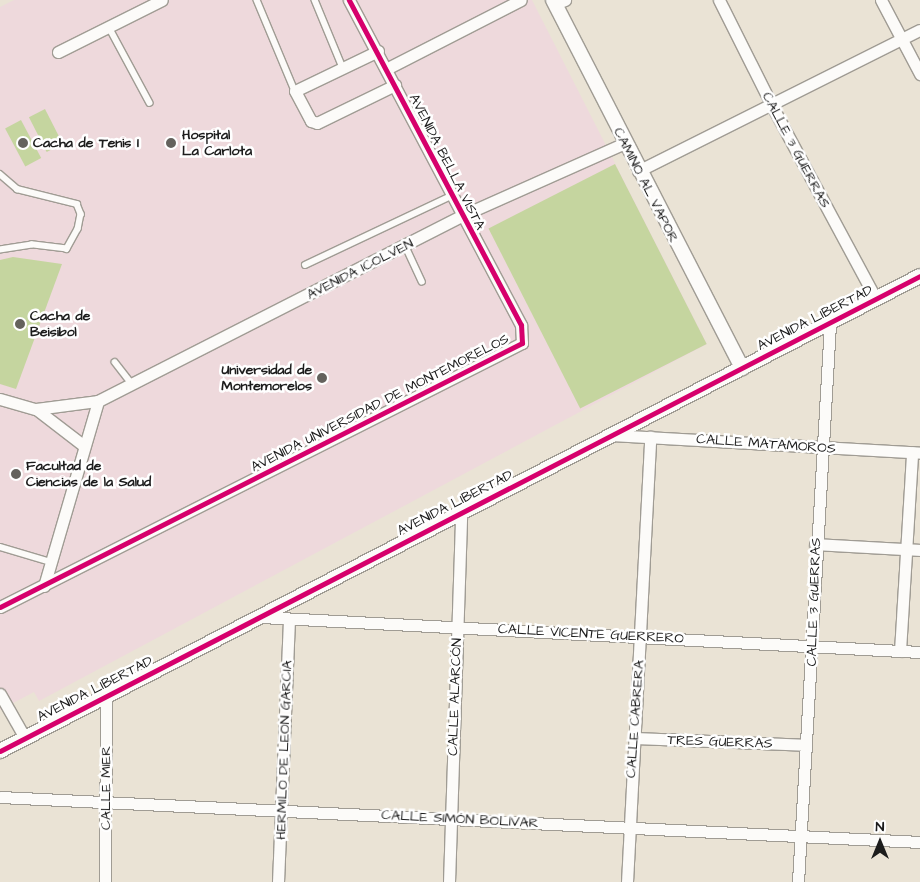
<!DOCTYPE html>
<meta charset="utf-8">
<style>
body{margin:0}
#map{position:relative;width:920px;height:882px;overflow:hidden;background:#eae3d5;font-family:"Architects Daughter",sans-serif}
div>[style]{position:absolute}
.built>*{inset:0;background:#eed9dc}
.green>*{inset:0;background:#c5d59f;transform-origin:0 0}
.roads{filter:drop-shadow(1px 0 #a09c94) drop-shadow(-1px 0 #a09c94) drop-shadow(0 1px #a09c94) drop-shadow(0 -1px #a09c94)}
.service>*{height:5.5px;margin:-2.75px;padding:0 2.75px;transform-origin:2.75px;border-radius:2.75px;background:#fcfbf9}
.minor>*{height:11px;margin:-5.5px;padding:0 5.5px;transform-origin:5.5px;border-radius:5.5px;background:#fcfbf9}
.tertiary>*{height:14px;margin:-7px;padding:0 7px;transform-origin:7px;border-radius:7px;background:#fcfbf9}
.cycleway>*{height:5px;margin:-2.5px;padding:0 2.5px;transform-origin:2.5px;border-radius:2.5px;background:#d6006c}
.dots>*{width:14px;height:14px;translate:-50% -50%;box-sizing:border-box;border:2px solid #fff;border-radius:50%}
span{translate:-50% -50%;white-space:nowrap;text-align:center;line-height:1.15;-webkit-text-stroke:5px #fff;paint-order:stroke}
.poi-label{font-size:14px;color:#1c1c1c;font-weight:700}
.left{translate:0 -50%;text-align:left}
.right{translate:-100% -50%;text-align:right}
.street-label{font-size:14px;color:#1c1c1c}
.north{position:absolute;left:855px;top:817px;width:50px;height:50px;-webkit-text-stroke:4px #fff;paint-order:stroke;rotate:0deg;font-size:14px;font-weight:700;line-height:20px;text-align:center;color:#1c1c1c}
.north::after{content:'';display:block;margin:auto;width:18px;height:22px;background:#1c1c1c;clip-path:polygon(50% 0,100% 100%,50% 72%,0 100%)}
</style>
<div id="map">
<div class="built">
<i style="clip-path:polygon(14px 0,532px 0,707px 344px,39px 701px,34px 692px,0 710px,0 7px)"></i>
</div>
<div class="green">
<i style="left:45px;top:109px;width:39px;height:18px;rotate:63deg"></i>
<i style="left:21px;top:120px;width:43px;height:18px;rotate:62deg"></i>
<i style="left:615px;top:164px;width:202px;height:142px;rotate:63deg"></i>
<i style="clip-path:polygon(13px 257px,62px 264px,16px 389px,0 384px,0 260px)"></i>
</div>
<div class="roads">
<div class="service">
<i style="left:257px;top:0;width:99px;rotate:67.3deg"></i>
<i style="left:315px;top:0;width:74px;rotate:67.6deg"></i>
<i style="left:109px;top:27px;width:86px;rotate:61.7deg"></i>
<i style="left:0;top:174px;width:23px;rotate:41deg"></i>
<i style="left:17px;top:189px;width:62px;rotate:14deg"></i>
<i style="left:77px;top:204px;width:11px;rotate:68deg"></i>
<i style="left:81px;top:214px;width:15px;rotate:101deg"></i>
<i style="left:78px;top:229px;width:23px;rotate:119deg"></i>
<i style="left:67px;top:249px;width:35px;rotate:-173deg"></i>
<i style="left:32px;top:245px;width:32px;rotate:171deg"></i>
<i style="left:406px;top:247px;width:38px;rotate:65deg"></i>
<i style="left:305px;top:265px;width:161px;rotate:-25.3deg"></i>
<i style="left:115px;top:362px;width:28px;rotate:52deg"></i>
<i style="left:0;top:547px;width:53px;rotate:16.4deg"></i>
</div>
<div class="minor">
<i style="left:719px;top:0;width:119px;rotate:63.4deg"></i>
<i style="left:772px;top:106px;width:219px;rotate:61.7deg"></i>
<i style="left:881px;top:0;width:84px;rotate:62.2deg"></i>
<i style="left:555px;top:4px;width:11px;rotate:-22deg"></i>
<i style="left:378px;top:51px;width:92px;rotate:154.3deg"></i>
<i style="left:295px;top:91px;width:34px;rotate:62deg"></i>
<i style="left:311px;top:121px;width:6px;rotate:18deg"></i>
<i style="left:317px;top:123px;width:87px;rotate:-26deg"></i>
<i style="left:58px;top:52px;width:116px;rotate:-26.6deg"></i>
<i style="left:388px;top:68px;width:149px;rotate:-27.1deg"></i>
<i style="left:638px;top:171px;width:315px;rotate:-26.6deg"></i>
<i style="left:0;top:399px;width:37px;rotate:16deg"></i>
<i style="left:36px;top:409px;width:63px;rotate:-7.4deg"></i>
<i style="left:98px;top:401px;width:407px;rotate:-27deg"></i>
<i style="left:461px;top:216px;width:180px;rotate:-24deg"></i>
<i style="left:36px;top:409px;width:61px;rotate:37.6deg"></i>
<i style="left:612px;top:435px;width:309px;rotate:3.3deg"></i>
<i style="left:815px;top:544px;width:105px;rotate:3.3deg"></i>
<i style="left:44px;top:586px;width:193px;rotate:-73.7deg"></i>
<i style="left:0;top:607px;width:585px;rotate:-26.83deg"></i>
<i style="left:522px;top:343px;width:18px;rotate:-93deg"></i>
<i style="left:521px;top:325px;width:368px;rotate:-117.9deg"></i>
<i style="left:261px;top:617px;width:660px;rotate:3.04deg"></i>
<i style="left:900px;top:651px;width:199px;rotate:-86.5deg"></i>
<i style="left:0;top:694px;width:51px;rotate:60.4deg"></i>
<i style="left:634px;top:738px;width:171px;rotate:2.3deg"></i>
<i style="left:0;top:797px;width:921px;rotate:2.8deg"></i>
<i style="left:105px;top:882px;width:187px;rotate:-89.7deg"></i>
<i style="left:278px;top:882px;width:263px;rotate:-87.6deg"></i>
<i style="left:449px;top:882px;width:370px;rotate:-88.1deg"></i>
<i style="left:627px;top:882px;width:446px;rotate:-87deg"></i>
<i style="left:798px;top:882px;width:560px;rotate:-86.72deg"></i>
</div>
<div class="tertiary">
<i style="left:553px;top:0;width:414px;rotate:62.8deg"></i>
<i style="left:0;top:751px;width:1035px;rotate:-27.31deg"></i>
</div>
</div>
<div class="cycleway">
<i style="left:0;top:607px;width:585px;rotate:-26.83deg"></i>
<i style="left:522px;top:343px;width:18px;rotate:-93deg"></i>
<i style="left:521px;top:325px;width:368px;rotate:-117.9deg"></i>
<i style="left:0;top:751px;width:1035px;rotate:-27.31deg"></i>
</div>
<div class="dots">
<i style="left:23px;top:143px;background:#64625d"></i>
<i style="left:171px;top:143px;background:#64625d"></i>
<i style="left:20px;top:324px;background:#64625d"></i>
<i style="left:322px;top:378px;background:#64625d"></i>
<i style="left:16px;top:474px;background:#64625d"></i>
</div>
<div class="poi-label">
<span class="left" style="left:182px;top:143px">Hospital<br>La Carlota</span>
<span class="left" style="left:33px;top:143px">Cacha de Tenis I</span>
<span class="left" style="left:30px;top:324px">Cacha de<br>Beisibol</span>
<span class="right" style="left:312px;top:378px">Universidad de<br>Montemorelos</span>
<span class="left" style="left:26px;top:474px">Facultad de<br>Ciencias de la Salud</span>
</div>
<div class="street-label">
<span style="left:796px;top:150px;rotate:62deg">CALLE 3 GUERRAS</span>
<span style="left:447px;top:162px;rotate:63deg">AVENIDA BELLA VISTA</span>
<span style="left:646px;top:185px;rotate:63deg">CAMINO AL VAPOR</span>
<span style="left:360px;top:269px;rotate:-27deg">AVENIDA ICOLVEN</span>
<span style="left:815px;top:318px;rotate:-27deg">AVENIDA LIBERTAD</span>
<span style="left:380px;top:403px;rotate:-27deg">AVENIDA UNIVERSIDAD DE MONTEMORELOS</span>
<span style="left:766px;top:444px;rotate:4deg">CALLE MATAMOROS</span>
<span style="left:455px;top:503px;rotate:-27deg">AVENIDA LIBERTAD</span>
<span style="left:814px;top:602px;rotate:-88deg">CALLE 3 GUERRAS</span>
<span style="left:591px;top:634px;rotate:3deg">CALLE VICENTE GUERRERO</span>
<span style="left:95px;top:689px;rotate:-27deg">AVENIDA LIBERTAD</span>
<span style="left:455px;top:697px;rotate:-88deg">CALLE ALARCÓN</span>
<span style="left:635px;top:719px;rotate:-86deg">CALLE CABRERA</span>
<span style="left:720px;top:742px;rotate:2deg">TRES GUERRAS</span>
<span style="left:284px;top:750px;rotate:-88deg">HERMILO DE LEON GARCIA</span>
<span style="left:106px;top:788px;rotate:-90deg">CALLE MIER</span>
<span style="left:460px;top:819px;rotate:3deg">CALLE SIMÓN BOLÍVAR</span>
</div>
<div class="north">N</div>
</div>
